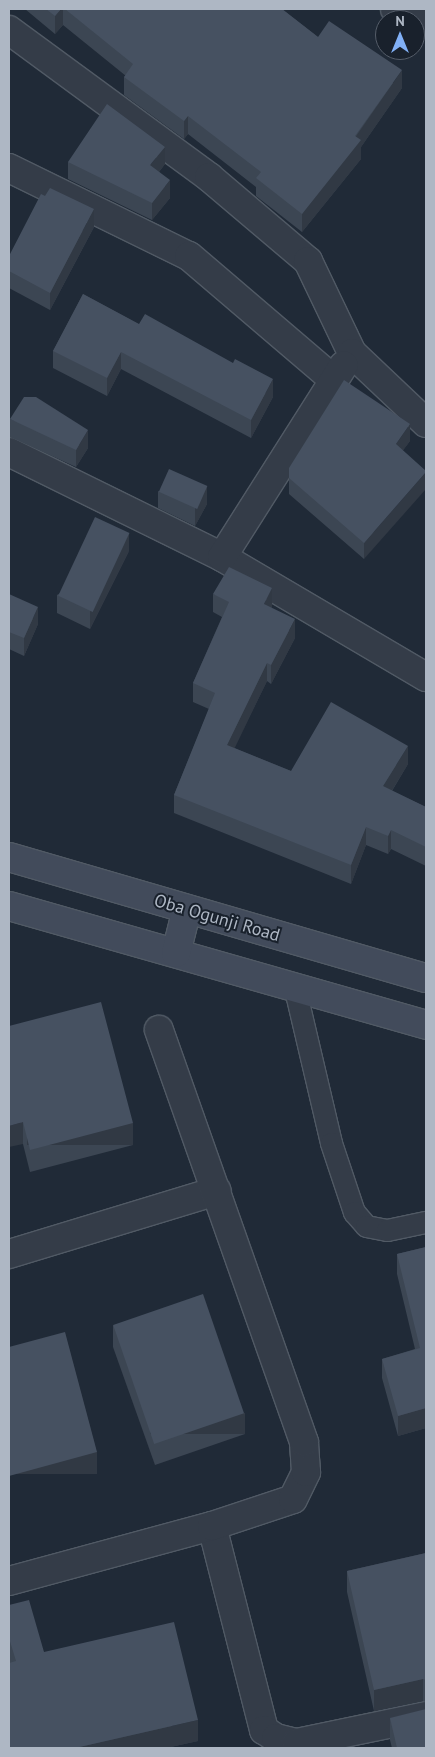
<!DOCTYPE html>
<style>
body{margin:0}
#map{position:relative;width:435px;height:1757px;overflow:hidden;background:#202a37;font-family:"PT Sans",sans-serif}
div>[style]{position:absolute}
.roads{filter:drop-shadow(1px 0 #515a65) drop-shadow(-1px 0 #515a65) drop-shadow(0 1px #515a65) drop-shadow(0 -1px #515a65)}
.lane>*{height:21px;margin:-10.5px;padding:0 10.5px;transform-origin:10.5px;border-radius:10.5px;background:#343c48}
.street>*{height:28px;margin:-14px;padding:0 14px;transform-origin:14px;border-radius:14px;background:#343c48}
.secondary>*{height:28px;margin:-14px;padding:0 14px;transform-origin:14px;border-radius:14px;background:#424b5b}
.wall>*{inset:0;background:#3c4653}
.shaded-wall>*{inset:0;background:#313944;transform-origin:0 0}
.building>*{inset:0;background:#465161;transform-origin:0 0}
span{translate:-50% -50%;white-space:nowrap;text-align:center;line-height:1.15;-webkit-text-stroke:4px #19212c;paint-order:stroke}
.street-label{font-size:18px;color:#aeb7c4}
.frame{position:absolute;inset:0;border:10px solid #aeb7c4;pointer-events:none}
.north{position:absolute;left:375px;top:10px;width:50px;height:50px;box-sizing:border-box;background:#19212c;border:1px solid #555d69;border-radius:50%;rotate:0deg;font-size:14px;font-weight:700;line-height:20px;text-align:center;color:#aeb7c4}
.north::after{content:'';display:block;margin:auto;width:18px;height:22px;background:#81b0f6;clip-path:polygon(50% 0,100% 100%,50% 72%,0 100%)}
</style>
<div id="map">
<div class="roads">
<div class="lane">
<i style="left:294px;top:985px;width:162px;rotate:76.8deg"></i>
<i style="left:331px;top:1143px;width:73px;rotate:71.6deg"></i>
<i style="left:354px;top:1212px;width:18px;rotate:49deg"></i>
<i style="left:366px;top:1226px;width:21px;rotate:11deg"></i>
<i style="left:387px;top:1230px;width:40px;rotate:-12deg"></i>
</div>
<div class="street">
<i style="left:395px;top:9px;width:33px;rotate:21deg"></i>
<i style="left:9px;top:30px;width:248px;rotate:36.3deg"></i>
<i style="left:209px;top:177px;width:130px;rotate:40.3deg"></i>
<i style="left:308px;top:261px;width:102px;rotate:64.4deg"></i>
<i style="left:352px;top:353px;width:102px;rotate:43.4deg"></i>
<i style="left:9px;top:168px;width:200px;rotate:26.1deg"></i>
<i style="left:189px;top:256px;width:191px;rotate:40.5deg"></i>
<i style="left:9px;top:452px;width:237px;rotate:26.2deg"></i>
<i style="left:222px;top:557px;width:237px;rotate:30.5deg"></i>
<i style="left:222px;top:557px;width:227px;rotate:-57.6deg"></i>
<i style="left:9px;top:1254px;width:217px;rotate:-16.9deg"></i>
<i style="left:212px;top:1526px;width:211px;rotate:75.7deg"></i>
<i style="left:264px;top:1730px;width:14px;rotate:34deg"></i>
<i style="left:276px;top:1738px;width:21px;rotate:14deg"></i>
<i style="left:296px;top:1743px;width:133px;rotate:-11.7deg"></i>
<i style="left:9px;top:1581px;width:210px;rotate:-15.2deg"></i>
<i style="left:212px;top:1526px;width:85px;rotate:-18.4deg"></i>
<i style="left:293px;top:1499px;width:30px;rotate:-64deg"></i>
<i style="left:306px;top:1472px;width:30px;rotate:-94deg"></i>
<i style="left:304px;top:1442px;width:437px;rotate:-109.4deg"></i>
</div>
<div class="secondary">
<i style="left:9px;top:857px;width:434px;rotate:16.2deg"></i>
<i style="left:9px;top:906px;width:434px;rotate:15.9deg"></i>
<i style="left:176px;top:953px;width:45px;rotate:-76deg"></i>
</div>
</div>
<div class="wall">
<i style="clip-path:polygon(25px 9px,282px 9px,318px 37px,402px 88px,361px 147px,361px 159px,302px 232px,256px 196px,256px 187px,188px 134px,184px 139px,124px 95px,124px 77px,126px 76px,63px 25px,55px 34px)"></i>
<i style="clip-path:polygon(68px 162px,165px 164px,159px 172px,170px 198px,152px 220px,68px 179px)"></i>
<i style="clip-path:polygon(94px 227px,50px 310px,9px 288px,9px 256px)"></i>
<i style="clip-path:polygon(83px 294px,273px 397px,251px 438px,121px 369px,107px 396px,53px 368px,53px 351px)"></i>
<i style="clip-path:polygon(10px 419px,88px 448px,76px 467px,10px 437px)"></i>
<i style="clip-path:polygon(410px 441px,403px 450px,364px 559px,289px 494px,289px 468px)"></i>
<i style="clip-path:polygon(158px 491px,207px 504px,195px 526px,158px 508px)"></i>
<i style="clip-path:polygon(129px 551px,90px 629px,57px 613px,57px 595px)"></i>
<i style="clip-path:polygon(9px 594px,38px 624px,24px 656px,9px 649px)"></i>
<i style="clip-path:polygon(213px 594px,272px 607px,271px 607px,295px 638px,271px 684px,267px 681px,234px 748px,291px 771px,408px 764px,392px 791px,426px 807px,426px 866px,391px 849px,388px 854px,366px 845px,351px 884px,174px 813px,174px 795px,209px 709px,193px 702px,193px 683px,222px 617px,213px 612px)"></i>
<i style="clip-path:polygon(9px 1026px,133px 1145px,30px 1172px,23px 1144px)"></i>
<i style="clip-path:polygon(426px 1247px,426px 1428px,398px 1436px,382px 1378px,382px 1359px,415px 1349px,397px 1274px,397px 1254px)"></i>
<i style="clip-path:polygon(113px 1325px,245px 1434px,155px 1465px,113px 1347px)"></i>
<i style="clip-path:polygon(426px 1553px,426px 1702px,423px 1701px,374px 1711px,347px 1592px,347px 1571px)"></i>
<i style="clip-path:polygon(9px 1605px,44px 1652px,198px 1741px,166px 1748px,9px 1748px,10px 1662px,9px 1659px)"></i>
<i style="clip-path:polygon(390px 1718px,426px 1748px,392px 1748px,390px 1740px)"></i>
</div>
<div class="shaded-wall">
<i style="clip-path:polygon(61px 9px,63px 9px,63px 25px,55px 34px,55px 16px)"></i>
<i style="clip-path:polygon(402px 70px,402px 88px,361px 147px,361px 159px,302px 232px,302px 214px)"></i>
<i style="clip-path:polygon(188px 116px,188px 134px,184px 139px,184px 121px)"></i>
<i style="clip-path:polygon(165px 147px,165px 164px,150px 183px,150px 165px)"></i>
<i style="clip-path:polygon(170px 180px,170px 198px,152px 220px,152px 203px)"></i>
<i style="clip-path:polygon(94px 209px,94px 227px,50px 310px,50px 293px)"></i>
<i style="clip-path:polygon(121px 352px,121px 369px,107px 396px,107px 378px)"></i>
<i style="clip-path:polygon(273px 379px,273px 397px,251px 438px,251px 420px)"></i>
<i style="clip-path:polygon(410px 424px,410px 441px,396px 460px,396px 444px)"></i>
<i style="clip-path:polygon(88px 430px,88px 448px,76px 467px,76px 450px)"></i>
<i style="clip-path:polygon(426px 472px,426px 489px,364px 559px,364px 543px)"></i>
<i style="clip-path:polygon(207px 486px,207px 504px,195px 526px,195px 509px)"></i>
<i style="clip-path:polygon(129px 533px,129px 551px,90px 629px,90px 612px)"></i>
<i style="clip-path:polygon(272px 588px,272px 607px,264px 622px,264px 604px)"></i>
<i style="clip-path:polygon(38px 607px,38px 624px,24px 656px,24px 638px)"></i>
<i style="clip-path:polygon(295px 619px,295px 638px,271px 684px,271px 665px)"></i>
<i style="clip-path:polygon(267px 663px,267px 681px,227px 764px,227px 745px)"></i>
<i style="clip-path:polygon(408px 746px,408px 764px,383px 805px,383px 786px)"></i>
<i style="clip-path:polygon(366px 827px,366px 845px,351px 884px,351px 865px)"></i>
<i style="clip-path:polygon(391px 830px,391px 849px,388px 854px,388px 836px)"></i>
<i style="clip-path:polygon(23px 1122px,23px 1144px,9px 1147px,9px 1126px)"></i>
<i style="left:133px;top:1123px;width:22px;height:106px;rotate:90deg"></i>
<i style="clip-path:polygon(426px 1408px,426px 1428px,398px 1436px,398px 1416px)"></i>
<i style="left:245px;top:1413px;width:21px;height:95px;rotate:90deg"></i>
<i style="left:97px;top:1452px;width:22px;height:91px;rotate:90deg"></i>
<i style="clip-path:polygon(423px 1679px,423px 1701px,374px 1711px,374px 1690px)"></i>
<i style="clip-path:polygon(198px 1720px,198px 1741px,166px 1748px,75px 1748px)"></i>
</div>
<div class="building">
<i style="clip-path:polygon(46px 9px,61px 9px,55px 16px)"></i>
<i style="clip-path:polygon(65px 9px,282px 9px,318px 37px,329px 21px,402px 70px,355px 136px,361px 140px,302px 214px,256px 178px,261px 172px,188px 116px,184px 121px,124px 77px,133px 64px)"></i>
<i style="clip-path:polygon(107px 104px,165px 147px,150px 165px,170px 180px,152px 203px,68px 162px)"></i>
<i style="clip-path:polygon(50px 188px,94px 209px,50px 293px,9px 271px,9px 256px,41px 194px,45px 196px)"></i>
<i style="clip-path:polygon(83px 294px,139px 324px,145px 314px,233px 363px,235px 359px,273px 379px,251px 420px,121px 352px,107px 378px,53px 351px)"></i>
<i style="clip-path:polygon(344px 380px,410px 424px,396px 444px,426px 471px,426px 472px,364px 543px,289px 478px,289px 468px)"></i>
<i style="clip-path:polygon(24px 397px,36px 397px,88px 430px,76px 450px,10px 419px)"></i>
<i style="left:169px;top:469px;width:42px;height:25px;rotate:24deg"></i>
<i style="left:95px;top:517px;width:38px;height:87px;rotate:25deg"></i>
<i style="clip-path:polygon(229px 567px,272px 588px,264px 604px,295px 619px,271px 665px,267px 663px,227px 745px,291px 771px,331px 702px,408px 746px,383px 786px,426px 807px,426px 847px,391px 830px,388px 836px,366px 827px,351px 865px,174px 795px,215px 693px,193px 683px,229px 602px,213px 594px)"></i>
<i style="clip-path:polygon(9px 594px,38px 607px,24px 638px,9px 632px)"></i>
<i style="clip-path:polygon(101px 1002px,133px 1123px,30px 1150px,23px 1122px,9px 1126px,9px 1026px)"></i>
<i style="clip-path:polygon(426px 1247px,426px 1408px,398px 1416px,382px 1359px,420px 1348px,397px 1254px)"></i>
<i style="left:203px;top:1294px;width:126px;height:95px;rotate:71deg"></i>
<i style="clip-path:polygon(65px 1332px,97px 1452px,9px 1476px,9px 1347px)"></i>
<i style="clip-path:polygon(426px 1553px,426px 1680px,423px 1679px,374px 1690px,347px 1571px)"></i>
<i style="clip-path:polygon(29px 1600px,44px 1652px,174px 1622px,198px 1720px,75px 1748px,9px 1748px,9px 1663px,16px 1661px,9px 1638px,9px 1605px)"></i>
<i style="clip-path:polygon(426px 1709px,426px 1748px,397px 1748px,390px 1718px)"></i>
</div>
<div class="street-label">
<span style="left:217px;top:918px;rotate:16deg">Oba Ogunji Road</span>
</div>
<div class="frame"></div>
<div class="north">N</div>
</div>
